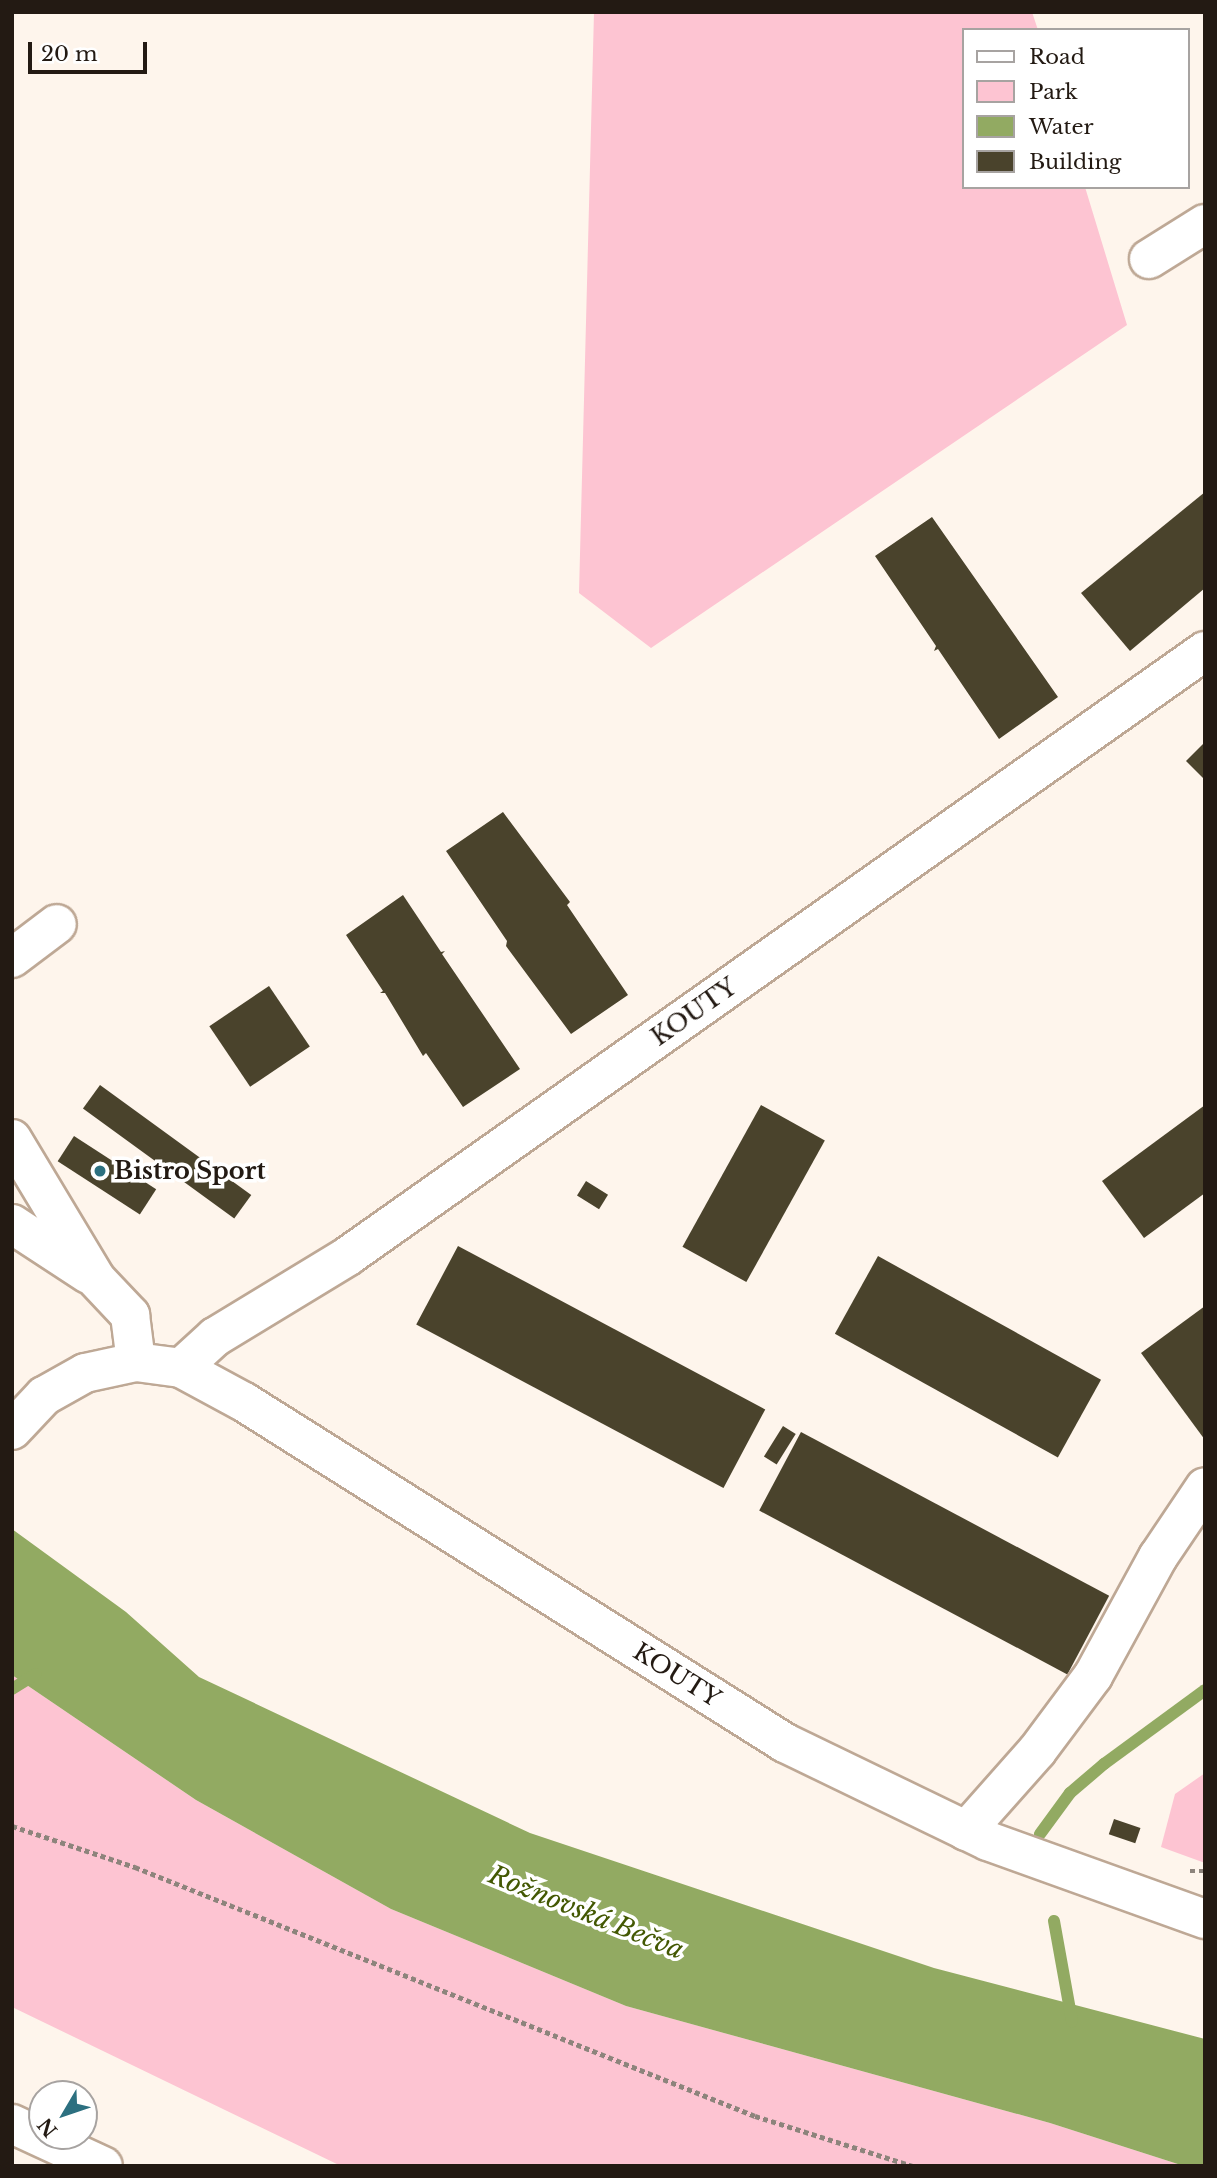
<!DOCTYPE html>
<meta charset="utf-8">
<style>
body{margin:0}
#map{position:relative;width:1217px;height:2178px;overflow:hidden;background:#fef5ec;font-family:"Libre Baskerville",serif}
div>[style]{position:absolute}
.green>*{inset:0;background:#fdc4d2}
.water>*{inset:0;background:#92aa62}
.stream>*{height:12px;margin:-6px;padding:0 6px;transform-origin:6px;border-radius:6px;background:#92aa62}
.building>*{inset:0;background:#4a432c;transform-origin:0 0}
.path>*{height:4.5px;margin-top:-2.25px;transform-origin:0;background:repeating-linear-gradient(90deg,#8d847c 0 5px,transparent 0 8.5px)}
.roads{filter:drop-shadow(2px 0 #bea895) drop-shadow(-2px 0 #bea895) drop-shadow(0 2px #bea895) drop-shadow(0 -2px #bea895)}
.minor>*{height:38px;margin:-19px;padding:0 19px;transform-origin:19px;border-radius:19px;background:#fff}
.dots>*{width:19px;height:19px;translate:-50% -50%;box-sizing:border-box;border:4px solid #fff;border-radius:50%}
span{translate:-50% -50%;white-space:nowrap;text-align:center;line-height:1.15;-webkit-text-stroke:7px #fff;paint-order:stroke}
.street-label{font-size:24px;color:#231a13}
.poi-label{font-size:24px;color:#231a13;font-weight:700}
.left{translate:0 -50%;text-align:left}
.water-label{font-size:26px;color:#435803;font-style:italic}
.frame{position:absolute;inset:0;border:14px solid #231a13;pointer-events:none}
.legend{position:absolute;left:962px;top:28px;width:228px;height:161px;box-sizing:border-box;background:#fff;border:2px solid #a7a3a1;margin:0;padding:9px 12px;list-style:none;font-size:21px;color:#231a13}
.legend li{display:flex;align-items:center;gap:14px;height:35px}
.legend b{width:35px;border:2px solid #a7a3a1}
.north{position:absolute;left:28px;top:2080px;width:70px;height:70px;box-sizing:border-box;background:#fff;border:2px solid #a7a3a1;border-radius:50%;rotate:231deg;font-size:19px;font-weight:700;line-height:28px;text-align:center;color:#231a13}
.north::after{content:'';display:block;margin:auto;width:24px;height:32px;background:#2c7080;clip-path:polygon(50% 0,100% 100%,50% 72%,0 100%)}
.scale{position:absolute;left:28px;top:42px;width:119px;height:32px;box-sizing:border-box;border:4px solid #231a13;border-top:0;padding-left:9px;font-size:21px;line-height:24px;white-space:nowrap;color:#231a13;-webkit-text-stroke:5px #fff;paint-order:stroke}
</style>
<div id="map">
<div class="green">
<i style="clip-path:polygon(594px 12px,1032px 12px,1038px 30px,963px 30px,963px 187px,1085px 187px,1127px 325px,651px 648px,579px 593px)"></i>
<i style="clip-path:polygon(12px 1675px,196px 1800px,391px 1909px,626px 2006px,1050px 2123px,1184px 2166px,341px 2166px,12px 2007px)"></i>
<i style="clip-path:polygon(1205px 1773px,1205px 1863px,1161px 1847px,1175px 1794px)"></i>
</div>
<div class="water">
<i style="clip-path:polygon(12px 1529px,126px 1612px,199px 1677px,530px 1833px,934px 1968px,1205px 2039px,1205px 2166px,1184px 2166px,1050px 2123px,626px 2006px,391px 1909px,196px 1800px,12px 1675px)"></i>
</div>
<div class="stream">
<i style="left:12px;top:1689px;width:28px;rotate:-32deg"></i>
<i style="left:1040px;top:1834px;width:51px;rotate:-53.8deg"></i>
<i style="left:1070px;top:1793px;width:45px;rotate:-40.5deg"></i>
<i style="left:1104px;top:1764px;width:125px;rotate:-36.2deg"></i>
<i style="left:1054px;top:1921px;width:102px;rotate:79.8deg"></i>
</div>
<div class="building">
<i style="clip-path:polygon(1205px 492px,1205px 588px,1130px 651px,1081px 593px)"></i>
<i style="clip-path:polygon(932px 517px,1058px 697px,999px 739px,938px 649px,934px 651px,936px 646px,875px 556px)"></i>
<i style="clip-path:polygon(1205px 742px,1205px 780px,1186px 761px)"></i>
<i style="clip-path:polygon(503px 812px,570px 902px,567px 905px,628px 995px,571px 1034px,506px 946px,507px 941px,446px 851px)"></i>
<i style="clip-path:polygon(403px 895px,441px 952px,445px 951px,442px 954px,520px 1069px,463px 1107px,426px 1053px,423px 1056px,385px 993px,380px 993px,383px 991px,346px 935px)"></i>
<i style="left:269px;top:986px;width:73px;height:72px;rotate:56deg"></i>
<i style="left:100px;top:1085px;width:187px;height:29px;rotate:36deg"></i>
<i style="left:761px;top:1105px;width:73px;height:162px;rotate:29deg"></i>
<i style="clip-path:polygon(1205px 1105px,1205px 1193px,1144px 1238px,1102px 1181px)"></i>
<i style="left:74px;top:1136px;width:98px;height:30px;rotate:33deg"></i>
<i style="left:586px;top:1181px;width:26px;height:17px;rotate:32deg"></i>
<i style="left:458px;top:1246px;width:348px;height:89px;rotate:28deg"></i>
<i style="left:878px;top:1256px;width:255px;height:89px;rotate:29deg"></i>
<i style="clip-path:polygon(1205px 1306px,1205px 1440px,1141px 1353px)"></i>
<i style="left:783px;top:1426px;width:15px;height:36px;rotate:32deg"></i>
<i style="left:801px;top:1432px;width:349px;height:89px;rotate:28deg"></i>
<i style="left:1114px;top:1819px;width:28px;height:16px;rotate:19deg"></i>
</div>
<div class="path">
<i style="left:12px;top:1826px;width:130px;rotate:18.4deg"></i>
<i style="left:135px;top:1867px;width:668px;rotate:21.88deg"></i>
<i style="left:755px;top:2116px;width:166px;rotate:17.6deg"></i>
<i style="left:1190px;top:1871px;width:15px"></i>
</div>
<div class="roads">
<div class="minor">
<i style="left:1149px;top:259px;width:66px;rotate:-32deg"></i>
<i style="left:12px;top:958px;width:56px;rotate:-37.1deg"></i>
<i style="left:12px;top:1139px;width:163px;rotate:59deg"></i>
<i style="left:96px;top:1279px;width:50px;rotate:46.6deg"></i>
<i style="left:130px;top:1315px;width:47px;rotate:82.7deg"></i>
<i style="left:12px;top:1224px;width:91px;rotate:33.3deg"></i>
<i style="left:181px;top:1368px;width:46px;rotate:-42.4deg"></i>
<i style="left:215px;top:1337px;width:156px;rotate:-31.3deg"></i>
<i style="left:348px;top:1256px;width:1049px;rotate:-35.22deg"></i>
<i style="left:12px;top:1430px;width:47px;rotate:-46.7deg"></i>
<i style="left:44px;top:1396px;width:47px;rotate:-29.3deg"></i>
<i style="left:85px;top:1373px;width:52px;rotate:-12.2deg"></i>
<i style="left:136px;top:1362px;width:45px;rotate:7.6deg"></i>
<i style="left:181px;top:1368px;width:72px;rotate:28.4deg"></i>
<i style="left:244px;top:1402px;width:640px;rotate:32.22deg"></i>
<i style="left:785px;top:1743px;width:225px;rotate:25.8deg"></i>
<i style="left:988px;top:1841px;width:231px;rotate:19.8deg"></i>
<i style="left:966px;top:1831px;width:107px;rotate:-48.4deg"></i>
<i style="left:1037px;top:1751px;width:94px;rotate:-53.3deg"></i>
<i style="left:1093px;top:1676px;width:136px;rotate:-61.4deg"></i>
<i style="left:1158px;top:1557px;width:84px;rotate:-56.1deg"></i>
<i style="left:12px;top:2124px;width:100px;rotate:24.8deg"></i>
</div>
</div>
<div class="dots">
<i style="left:100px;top:1171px;background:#2c7080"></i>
</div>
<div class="street-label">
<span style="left:694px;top:1012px;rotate:-35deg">KOUTY</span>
<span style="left:677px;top:1675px;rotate:32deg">KOUTY</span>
</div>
<div class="poi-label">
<span class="left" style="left:114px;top:1171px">Bistro Sport</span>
</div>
<div class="water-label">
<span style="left:586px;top:1913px;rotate:22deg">Rožnovská Bečva</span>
</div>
<div class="frame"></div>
<ul class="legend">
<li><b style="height:9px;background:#fff"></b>Road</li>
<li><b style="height:19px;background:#fdc4d2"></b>Park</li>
<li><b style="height:19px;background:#92aa62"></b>Water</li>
<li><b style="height:19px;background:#4a432c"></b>Building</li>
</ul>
<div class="north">N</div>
<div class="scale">20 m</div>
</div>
